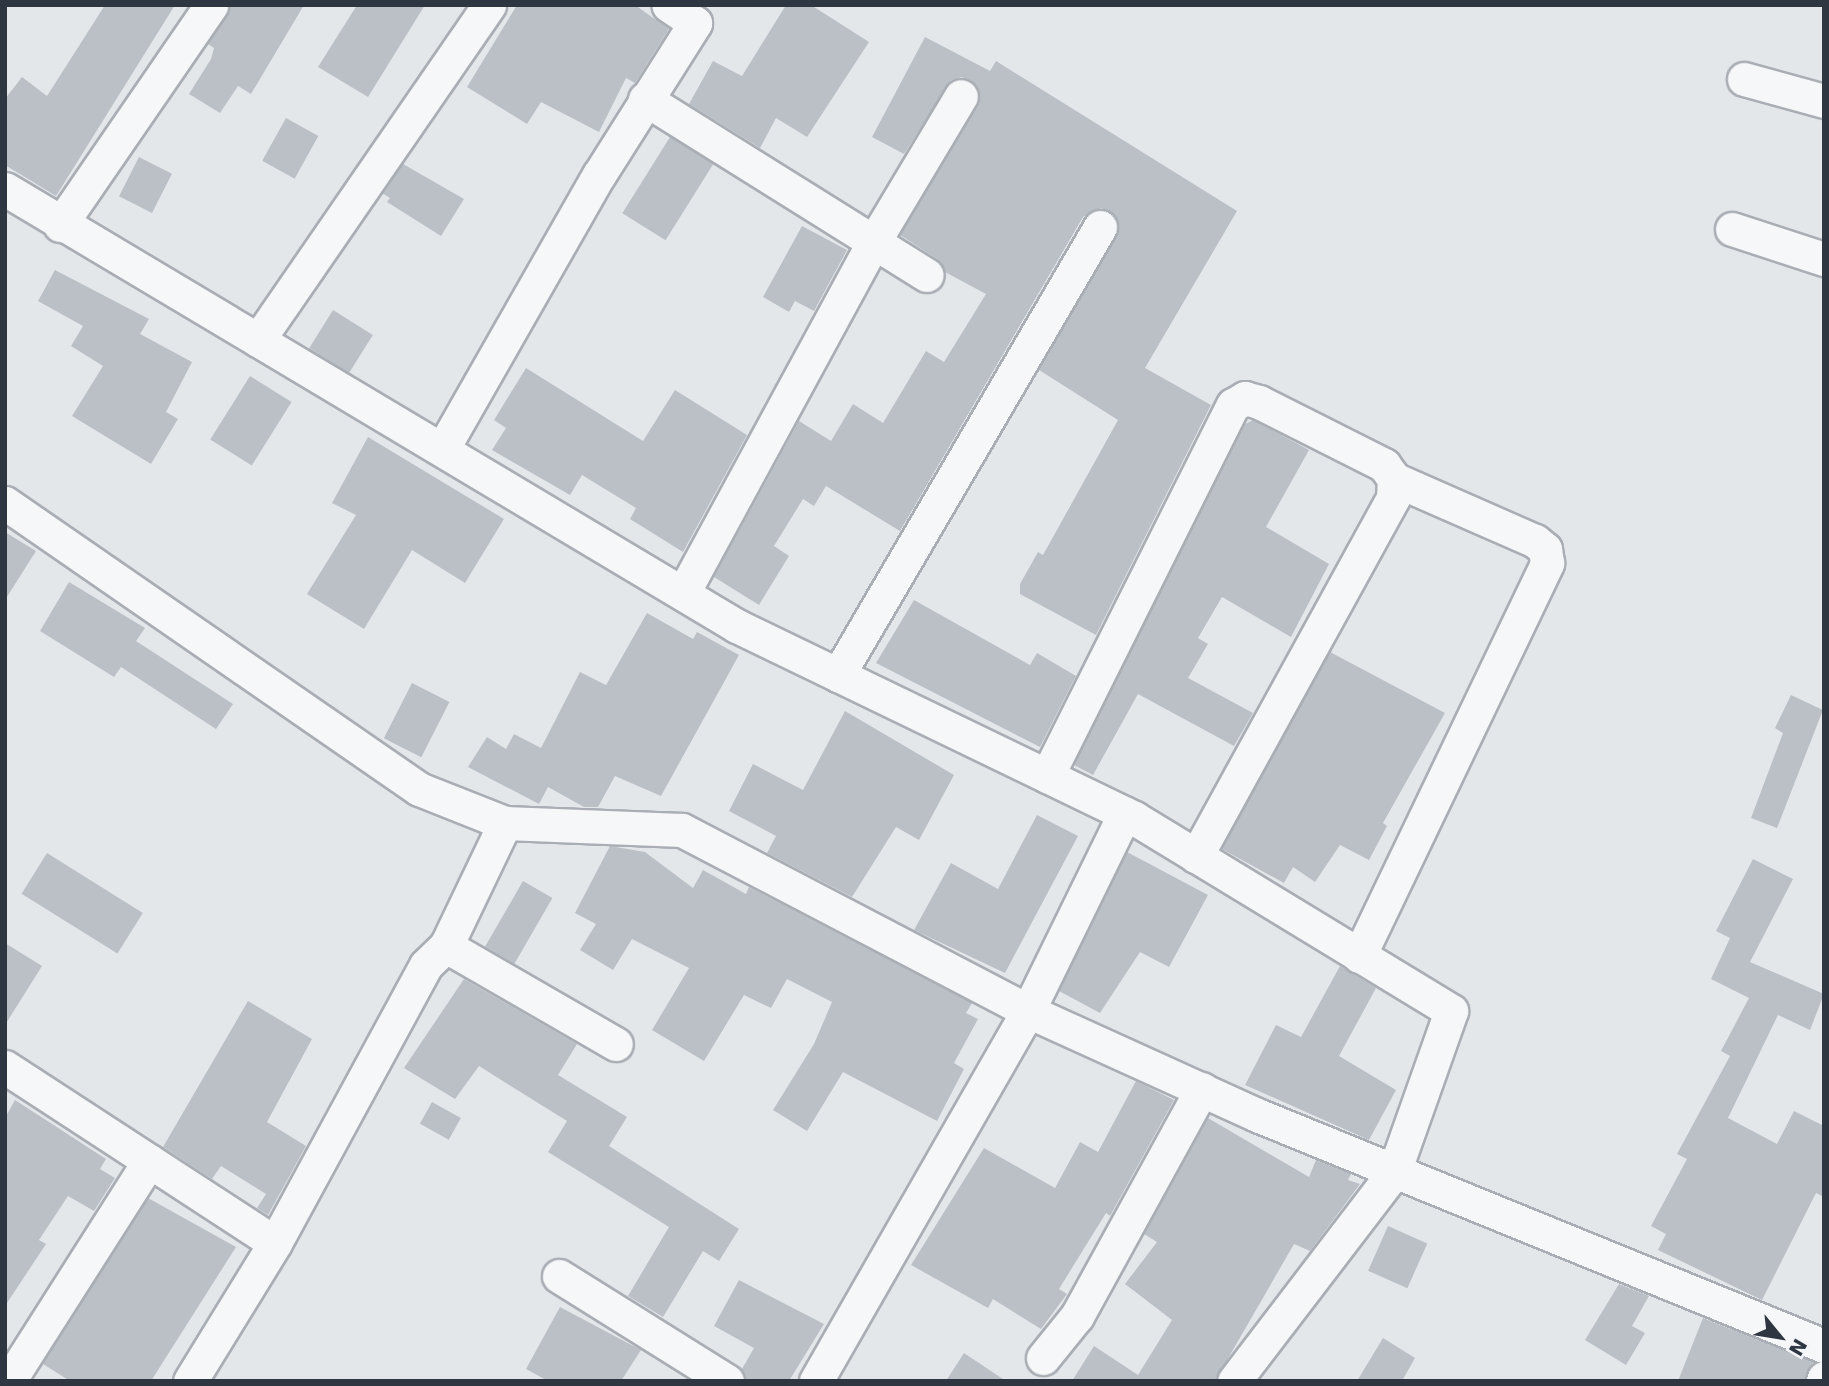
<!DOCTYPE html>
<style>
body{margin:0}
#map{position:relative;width:1829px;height:1386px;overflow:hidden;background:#e4e7ea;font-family:"DejaVu Sans",sans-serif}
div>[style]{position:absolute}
.building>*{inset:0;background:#bbc0c7;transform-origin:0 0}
.roads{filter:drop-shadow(2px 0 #a9aeb4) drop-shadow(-2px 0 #a9aeb4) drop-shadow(0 2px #a9aeb4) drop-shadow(0 -2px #a9aeb4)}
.minor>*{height:33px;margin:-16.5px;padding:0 16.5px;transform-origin:16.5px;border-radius:16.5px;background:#f6f7f9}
span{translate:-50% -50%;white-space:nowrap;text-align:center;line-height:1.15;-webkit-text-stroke:5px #f3f5f8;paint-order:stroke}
.frame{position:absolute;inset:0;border:7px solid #2d3641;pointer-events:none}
.north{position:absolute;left:1745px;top:1302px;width:70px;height:70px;-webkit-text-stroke:5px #f3f5f8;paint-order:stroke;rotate:120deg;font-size:19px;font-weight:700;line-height:28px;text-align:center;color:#2d3641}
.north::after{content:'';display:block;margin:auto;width:24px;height:32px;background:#2d3641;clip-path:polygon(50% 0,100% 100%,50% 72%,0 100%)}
</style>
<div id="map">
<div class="building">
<i style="clip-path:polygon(105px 5px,175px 5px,56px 196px,5px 165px,5px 99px,22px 77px,47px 96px)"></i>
<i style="clip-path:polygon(230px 5px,304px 5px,251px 94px,238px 86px,220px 113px,189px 94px,211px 59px,214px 48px,208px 44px)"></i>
<i style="clip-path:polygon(357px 5px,425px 5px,368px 97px,318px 67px)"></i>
<i style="clip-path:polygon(517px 5px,635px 5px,669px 29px,635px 83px,626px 78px,599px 132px,541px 102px,527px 124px,467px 87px)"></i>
<i style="clip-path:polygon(786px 5px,811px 5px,869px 42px,807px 137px,776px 118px,760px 148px,689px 104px,713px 61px,742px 76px)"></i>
<i style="clip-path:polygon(925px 37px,990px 71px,996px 61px,1237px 211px,1145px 368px,1211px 405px,1096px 635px,1020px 594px,1020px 584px,1038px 552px,1043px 555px,1118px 420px,1039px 370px,1117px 236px,1117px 218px,1101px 208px,1083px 217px,900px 531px,826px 486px,814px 506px,803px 499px,774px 546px,789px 556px,759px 605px,714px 577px,799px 421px,831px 441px,853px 404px,883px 423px,926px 351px,944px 362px,986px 294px,945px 272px,937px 259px,900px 235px,978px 106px,977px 86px,962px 77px,951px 80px,904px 154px,872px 137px)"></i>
<i style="left:286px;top:118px;width:37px;height:49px;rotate:29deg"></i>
<i style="left:670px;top:137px;width:51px;height:90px;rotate:32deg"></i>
<i style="left:139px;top:157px;width:37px;height:44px;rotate:27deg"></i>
<i style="clip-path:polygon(403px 164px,464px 199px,441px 236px,387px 202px,390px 198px,382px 193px)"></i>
<i style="clip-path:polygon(802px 226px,847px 250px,814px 311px,795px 301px,789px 312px,763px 297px)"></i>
<i style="clip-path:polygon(55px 270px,149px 319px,140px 334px,192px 362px,166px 412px,178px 419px,151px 464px,72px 416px,103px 366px,71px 346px,83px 326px,38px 301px)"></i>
<i style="left:333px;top:310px;width:47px;height:45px;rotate:32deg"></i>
<i style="clip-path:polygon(526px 368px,643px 441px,675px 390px,747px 435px,683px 552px,630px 519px,636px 508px,582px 475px,570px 495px,492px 450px,506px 428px,494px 420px)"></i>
<i style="left:250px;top:376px;width:49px;height:75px;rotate:32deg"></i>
<i style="clip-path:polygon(1253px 420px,1309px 450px,1266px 527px,1329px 564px,1291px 637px,1222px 597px,1198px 638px,1208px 644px,1188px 678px,1253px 713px,1234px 746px,1138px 694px,1093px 775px,1074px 765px,1245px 424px)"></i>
<i style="clip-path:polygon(368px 437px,504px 519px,465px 583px,412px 550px,364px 629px,307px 594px,356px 515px,332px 503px)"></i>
<i style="clip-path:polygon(5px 532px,36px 551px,5px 600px)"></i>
<i style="clip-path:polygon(69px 582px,145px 628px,136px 641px,233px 704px,216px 729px,121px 667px,114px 677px,40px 631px)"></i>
<i style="clip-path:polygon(914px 600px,1030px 665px,1037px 653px,1076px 676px,1040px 747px,876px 663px)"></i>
<i style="clip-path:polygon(647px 613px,693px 639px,697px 632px,739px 655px,661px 796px,615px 776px,598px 807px,584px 807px,548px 787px,539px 804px,468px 767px,487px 737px,506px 749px,514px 734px,541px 748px,580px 672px,606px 685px)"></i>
<i style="clip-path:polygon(1330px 652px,1445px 713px,1383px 823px,1387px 826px,1369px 860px,1340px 845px,1315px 882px,1293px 867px,1284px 883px,1222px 849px)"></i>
<i style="left:412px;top:683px;width:42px;height:62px;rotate:27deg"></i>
<i style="clip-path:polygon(1791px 695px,1823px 710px,1777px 828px,1751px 818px,1783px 733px,1775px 728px)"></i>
<i style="clip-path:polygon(845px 711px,954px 775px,919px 840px,896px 827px,852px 897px,767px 853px,776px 836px,729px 811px,753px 764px,803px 790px)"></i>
<i style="clip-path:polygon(1037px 815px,1078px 836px,1005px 973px,914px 930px,951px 863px,998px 889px)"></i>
<i style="clip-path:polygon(610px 846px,645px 852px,693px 888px,703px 870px,746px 894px,749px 887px,972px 1003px,966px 1013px,978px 1019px,954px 1063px,964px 1069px,937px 1121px,843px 1072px,807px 1131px,773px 1110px,814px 1044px,832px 1002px,787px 979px,771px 1008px,744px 995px,704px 1061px,652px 1030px,689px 968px,632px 939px,613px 970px,580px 950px,596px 924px,575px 913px)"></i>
<i style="clip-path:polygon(1127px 852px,1208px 895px,1169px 967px,1140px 952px,1100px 1013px,1059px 991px)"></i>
<i style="left:47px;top:853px;width:113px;height:48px;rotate:32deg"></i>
<i style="clip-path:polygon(1753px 859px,1793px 879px,1750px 962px,1824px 994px,1810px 1030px,1778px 1015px,1728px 1118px,1777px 1144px,1794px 1111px,1824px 1126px,1824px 1197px,1816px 1193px,1762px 1300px,1658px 1250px,1666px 1234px,1651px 1226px,1687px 1159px,1677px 1154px,1730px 1056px,1721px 1051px,1749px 998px,1711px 979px,1730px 938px,1716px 931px)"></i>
<i style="left:523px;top:881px;width:34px;height:76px;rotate:30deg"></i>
<i style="clip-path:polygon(5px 943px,42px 966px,5px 1025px)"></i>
<i style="clip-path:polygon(1340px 966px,1376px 988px,1339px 1056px,1396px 1090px,1369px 1140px,1245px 1085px,1276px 1025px,1301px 1037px)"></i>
<i style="clip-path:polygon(464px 979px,577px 1044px,558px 1075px,627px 1117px,609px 1146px,739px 1229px,719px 1261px,703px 1251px,663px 1317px,628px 1296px,669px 1227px,548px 1152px,567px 1121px,479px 1066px,455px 1099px,404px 1068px)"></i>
<i style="clip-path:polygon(248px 1001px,312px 1039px,267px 1122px,306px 1146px,268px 1215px,257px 1208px,266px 1194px,221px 1166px,212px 1179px,163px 1147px)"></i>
<i style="clip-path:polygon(1136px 1081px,1174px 1100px,1110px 1216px,1106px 1213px,1059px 1289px,1067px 1294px,1041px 1329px,993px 1299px,988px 1308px,911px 1265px,984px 1148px,1055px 1188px,1080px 1142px,1098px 1152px)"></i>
<i style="clip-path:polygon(15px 1100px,106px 1159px,100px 1169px,115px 1178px,94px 1211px,68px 1196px,39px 1240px,46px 1244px,5px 1306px,5px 1118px)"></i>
<i style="left:432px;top:1102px;width:33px;height:25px;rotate:29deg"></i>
<i style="clip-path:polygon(1208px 1118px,1309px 1177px,1316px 1160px,1351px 1174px,1348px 1180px,1360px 1184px,1310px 1251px,1294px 1244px,1215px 1381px,1072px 1381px,1094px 1346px,1138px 1375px,1172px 1320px,1125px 1284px,1157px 1242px,1144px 1234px)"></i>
<i style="clip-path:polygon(148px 1198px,236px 1247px,151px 1381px,70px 1381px,43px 1364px)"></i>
<i style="left:1388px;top:1226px;width:43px;height:49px;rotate:24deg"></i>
<i style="clip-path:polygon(739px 1280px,824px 1324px,789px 1381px,746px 1381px,742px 1369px,754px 1348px,714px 1326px)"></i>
<i style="clip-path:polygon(1619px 1284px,1649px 1296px,1632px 1326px,1645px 1333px,1626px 1365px,1585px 1340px)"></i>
<i style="clip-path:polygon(560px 1307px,641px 1350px,621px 1381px,548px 1381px,526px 1369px)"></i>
<i style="clip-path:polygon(1703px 1318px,1813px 1362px,1804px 1381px,1678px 1381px)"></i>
<i style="clip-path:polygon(1383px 1338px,1415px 1358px,1402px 1381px,1357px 1381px)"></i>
<i style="clip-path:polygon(964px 1353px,1006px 1381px,946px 1381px)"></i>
</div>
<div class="roads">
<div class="minor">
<i style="left:1744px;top:79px;width:83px;rotate:15.4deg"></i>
<i style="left:645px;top:99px;width:332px;rotate:32deg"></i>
<i style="left:5px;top:189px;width:853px;rotate:30.84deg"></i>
<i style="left:737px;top:626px;width:441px;rotate:25.8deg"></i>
<i style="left:1134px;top:818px;width:371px;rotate:31.3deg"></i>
<i style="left:1451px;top:1011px;width:171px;rotate:109.5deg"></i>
<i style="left:1394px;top:1172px;width:263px;rotate:127.4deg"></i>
<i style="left:60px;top:225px;width:267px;rotate:-55.5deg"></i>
<i style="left:1732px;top:229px;width:97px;rotate:18.1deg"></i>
<i style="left:258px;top:340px;width:407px;rotate:-55.4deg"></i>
<i style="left:443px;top:448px;width:314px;rotate:-60.3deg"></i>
<i style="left:599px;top:175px;width:180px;rotate:-57.7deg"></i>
<i style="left:695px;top:23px;width:32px;rotate:-146deg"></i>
<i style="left:5px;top:503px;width:503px;rotate:34.64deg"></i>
<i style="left:419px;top:789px;width:92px;rotate:21.6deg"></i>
<i style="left:505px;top:823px;width:177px;rotate:2.3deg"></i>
<i style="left:682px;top:830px;width:390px;rotate:27.6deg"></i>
<i style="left:1028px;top:1011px;width:252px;rotate:24.4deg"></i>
<i style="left:1257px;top:1115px;width:612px;rotate:22.17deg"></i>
<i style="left:683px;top:593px;width:398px;rotate:-61.5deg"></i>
<i style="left:873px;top:243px;width:171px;rotate:-59.1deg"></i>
<i style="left:838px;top:675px;width:519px;rotate:-59.68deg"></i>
<i style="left:1047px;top:776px;width:415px;rotate:-63.4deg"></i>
<i style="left:1233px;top:405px;width:14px;rotate:-30deg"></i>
<i style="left:1245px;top:398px;width:15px;rotate:16deg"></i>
<i style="left:1259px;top:402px;width:140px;rotate:26.7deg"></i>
<i style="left:1384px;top:465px;width:17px;rotate:54deg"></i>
<i style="left:1394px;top:479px;width:19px;rotate:93deg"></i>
<i style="left:1393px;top:498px;width:409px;rotate:118.8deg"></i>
<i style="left:446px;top:946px;width:196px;rotate:30deg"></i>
<i style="left:1359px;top:956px;width:436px;rotate:-64.4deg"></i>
<i style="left:1547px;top:563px;width:14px;rotate:-98deg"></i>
<i style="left:1545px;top:549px;width:13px;rotate:-141deg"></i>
<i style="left:1535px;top:541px;width:154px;rotate:-156.3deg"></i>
<i style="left:5px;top:1067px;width:322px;rotate:33.1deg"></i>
<i style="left:275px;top:1243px;width:162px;rotate:121.6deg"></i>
<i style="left:275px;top:1243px;width:316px;rotate:-61.5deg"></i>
<i style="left:426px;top:965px;width:28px;rotate:-44deg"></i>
<i style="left:446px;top:946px;width:136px;rotate:-64.4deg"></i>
<i style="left:559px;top:1276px;width:198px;rotate:32deg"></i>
<i style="left:1043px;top:1358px;width:54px;rotate:-51deg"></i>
<i style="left:1077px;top:1316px;width:259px;rotate:-61.2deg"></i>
<i style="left:9px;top:1381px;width:261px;rotate:-57.5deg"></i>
<i style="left:816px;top:1381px;width:426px;rotate:-60.2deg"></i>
<i style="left:1028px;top:1011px;width:220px;rotate:-63.9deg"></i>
<i style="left:1823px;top:1381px;width:3px;rotate:-72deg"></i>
</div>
</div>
<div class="frame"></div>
<div class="north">N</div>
</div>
